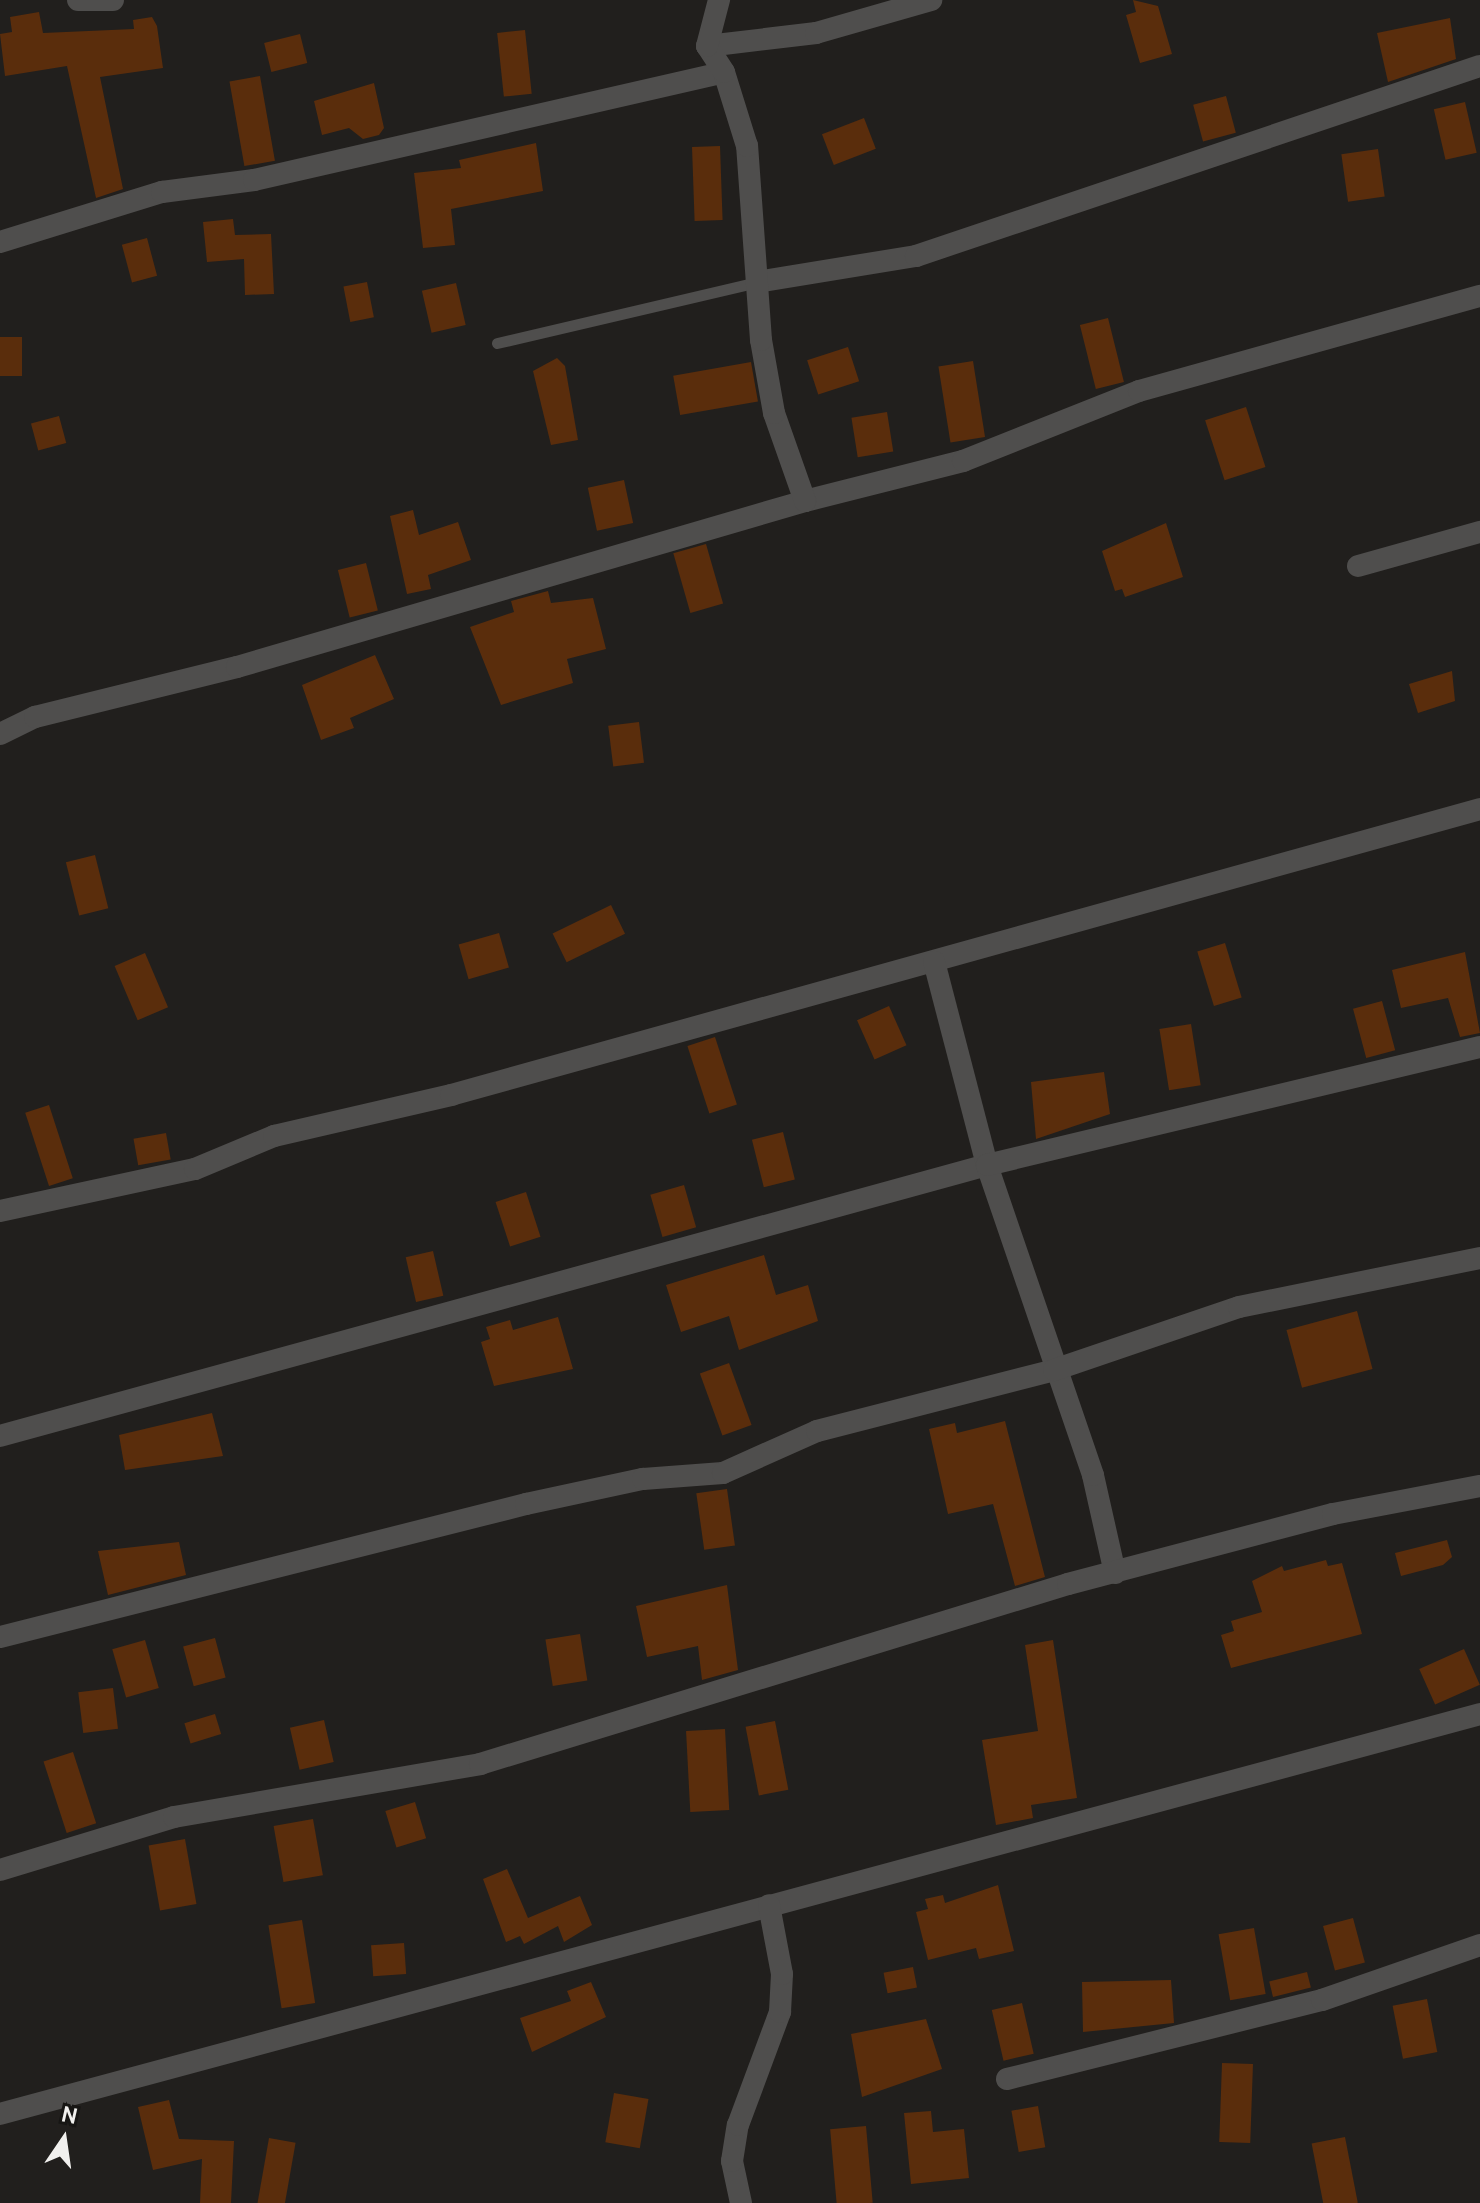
<!DOCTYPE html>
<style>
body{margin:0}
#map{position:relative;width:1480px;height:2203px;overflow:hidden;background:#211f1d;font-family:Cabin,sans-serif}
div>[style]{position:absolute}
.building>*{inset:0;background:#5a2d0c;transform-origin:0 0}
.lane>*{height:11px;margin:-5.5px;padding:0 5.5px;transform-origin:5.5px;border-radius:5.5px;background:#4f4e4d}
.street>*{height:22px;margin:-11px;padding:0 11px;transform-origin:11px;border-radius:11px;background:#4f4e4d}
span{translate:-50% -50%;white-space:nowrap;text-align:center;line-height:1.15;-webkit-text-stroke:7px #171614;paint-order:stroke}
.north{position:absolute;left:24px;top:2099px;width:80px;height:80px;-webkit-text-stroke:6px #171614;paint-order:stroke;rotate:13deg;font-size:22px;font-weight:700;line-height:32px;text-align:center;color:#f1f0ee}
.north::after{content:'';display:block;margin:auto;width:28px;height:36px;background:#f1f0ee;clip-path:polygon(50% 0,100% 100%,50% 72%,0 100%)}
</style>
<div id="map">
<div class="building">
<i style="clip-path:polygon(1133px 0,1158px 6px,1172px 54px,1140px 63px,1126px 15px,1136px 12px)"></i>
<i style="clip-path:polygon(39px 12px,43px 33px,134px 29px,133px 20px,152px 17px,157px 26px,163px 68px,100px 77px,123px 189px,96px 198px,67px 66px,5px 76px,0 34px,12px 32px,10px 17px)"></i>
<i style="clip-path:polygon(1450px 18px,1456px 59px,1388px 82px,1377px 33px)"></i>
<i style="left:525px;top:30px;width:64px;height:28px;rotate:84deg"></i>
<i style="left:300px;top:34px;width:30px;height:37px;rotate:76deg"></i>
<i style="left:260px;top:76px;width:86px;height:31px;rotate:80deg"></i>
<i style="clip-path:polygon(374px 83px,384px 128px,379px 135px,363px 139px,349px 128px,322px 135px,314px 101px)"></i>
<i style="left:1226px;top:96px;width:38px;height:34px;rotate:75deg"></i>
<i style="left:1465px;top:102px;width:52px;height:32px;rotate:77deg"></i>
<i style="left:864px;top:118px;width:33px;height:45px;rotate:69deg"></i>
<i style="clip-path:polygon(536px 143px,543px 191px,451px 209px,455px 245px,423px 248px,414px 173px,461px 168px,459px 160px)"></i>
<i style="left:720px;top:146px;width:74px;height:28px;rotate:88deg"></i>
<i style="left:1378px;top:149px;width:48px;height:37px;rotate:82deg"></i>
<i style="clip-path:polygon(233px 219px,235px 235px,271px 234px,274px 294px,245px 295px,244px 259px,207px 262px,203px 222px)"></i>
<i style="left:147px;top:238px;width:39px;height:26px;rotate:75deg"></i>
<i style="left:367px;top:282px;width:36px;height:24px;rotate:79deg"></i>
<i style="left:456px;top:283px;width:43px;height:35px;rotate:77deg"></i>
<i style="left:1108px;top:318px;width:66px;height:29px;rotate:76deg"></i>
<i style="left:0;top:337px;width:22px;height:39px"></i>
<i style="left:848px;top:347px;width:36px;height:43px;rotate:72deg"></i>
<i style="clip-path:polygon(557px 358px,565px 366px,578px 440px,551px 445px,533px 371px)"></i>
<i style="left:973px;top:361px;width:77px;height:35px;rotate:81deg"></i>
<i style="left:751px;top:362px;width:40px;height:79px;rotate:80deg"></i>
<i style="left:1246px;top:407px;width:63px;height:43px;rotate:72deg"></i>
<i style="left:887px;top:412px;width:40px;height:36px;rotate:81deg"></i>
<i style="left:59px;top:416px;width:28px;height:29px;rotate:75deg"></i>
<i style="left:624px;top:480px;width:44px;height:37px;rotate:78deg"></i>
<i style="clip-path:polygon(413px 510px,419px 535px,458px 522px,471px 560px,428px 575px,431px 589px,407px 594px,390px 516px)"></i>
<i style="clip-path:polygon(1166px 523px,1183px 577px,1125px 597px,1122px 589px,1115px 591px,1102px 551px)"></i>
<i style="left:706px;top:544px;width:62px;height:34px;rotate:74deg"></i>
<i style="left:366px;top:563px;width:49px;height:29px;rotate:76deg"></i>
<i style="clip-path:polygon(548px 591px,551px 603px,593px 598px,606px 649px,567px 659px,573px 683px,501px 705px,470px 627px,514px 612px,511px 601px)"></i>
<i style="clip-path:polygon(375px 655px,394px 699px,350px 718px,354px 728px,321px 740px,302px 685px)"></i>
<i style="clip-path:polygon(1452px 671px,1455px 701px,1418px 713px,1409px 684px)"></i>
<i style="left:639px;top:722px;width:41px;height:31px;rotate:83deg"></i>
<i style="left:95px;top:855px;width:55px;height:30px;rotate:76deg"></i>
<i style="left:611px;top:905px;width:32px;height:65px;rotate:64deg"></i>
<i style="left:499px;top:933px;width:36px;height:42px;rotate:74deg"></i>
<i style="left:1225px;top:943px;width:57px;height:29px;rotate:73deg"></i>
<i style="clip-path:polygon(1465px 952px,1480px 1033px,1460px 1037px,1448px 998px,1401px 1008px,1392px 970px)"></i>
<i style="left:145px;top:953px;width:59px;height:33px;rotate:67deg"></i>
<i style="left:1382px;top:1001px;width:51px;height:30px;rotate:75deg"></i>
<i style="left:889px;top:1006px;width:43px;height:35px;rotate:66deg"></i>
<i style="left:1191px;top:1024px;width:62px;height:32px;rotate:81deg"></i>
<i style="left:715px;top:1037px;width:71px;height:29px;rotate:72deg"></i>
<i style="clip-path:polygon(1104px 1072px,1110px 1114px,1036px 1139px,1031px 1082px)"></i>
<i style="left:49px;top:1105px;width:77px;height:25px;rotate:72deg"></i>
<i style="left:783px;top:1132px;width:49px;height:32px;rotate:76deg"></i>
<i style="left:166px;top:1133px;width:27px;height:33px;rotate:80deg"></i>
<i style="left:684px;top:1185px;width:44px;height:35px;rotate:74deg"></i>
<i style="left:526px;top:1192px;width:47px;height:32px;rotate:72deg"></i>
<i style="left:433px;top:1251px;width:46px;height:28px;rotate:77deg"></i>
<i style="clip-path:polygon(764px 1255px,776px 1295px,808px 1285px,818px 1321px,739px 1350px,729px 1316px,681px 1332px,666px 1285px)"></i>
<i style="left:1357px;top:1311px;width:60px;height:73px;rotate:75deg"></i>
<i style="clip-path:polygon(558px 1317px,573px 1369px,494px 1386px,481px 1342px,490px 1339px,486px 1327px,510px 1320px,513px 1330px)"></i>
<i style="left:729px;top:1363px;width:66px;height:31px;rotate:70deg"></i>
<i style="clip-path:polygon(212px 1413px,223px 1456px,125px 1470px,119px 1435px)"></i>
<i style="clip-path:polygon(1005px 1421px,1045px 1577px,1015px 1586px,993px 1504px,948px 1514px,929px 1429px,955px 1423px,957px 1433px)"></i>
<i style="left:727px;top:1489px;width:57px;height:31px;rotate:82deg"></i>
<i style="clip-path:polygon(1447px 1540px,1452px 1557px,1443px 1565px,1401px 1576px,1395px 1553px)"></i>
<i style="clip-path:polygon(179px 1542px,186px 1575px,108px 1595px,98px 1551px)"></i>
<i style="clip-path:polygon(1326px 1560px,1328px 1566px,1342px 1563px,1362px 1634px,1231px 1668px,1221px 1635px,1234px 1631px,1231px 1621px,1262px 1612px,1252px 1581px,1282px 1566px,1284px 1571px)"></i>
<i style="clip-path:polygon(727px 1585px,738px 1670px,702px 1680px,698px 1646px,647px 1657px,636px 1606px)"></i>
<i style="left:580px;top:1634px;width:47px;height:35px;rotate:81deg"></i>
<i style="left:215px;top:1638px;width:41px;height:33px;rotate:75deg"></i>
<i style="left:145px;top:1640px;width:50px;height:34px;rotate:74deg"></i>
<i style="clip-path:polygon(1053px 1640px,1077px 1798px,1031px 1805px,1033px 1818px,996px 1825px,982px 1740px,1038px 1731px,1025px 1645px)"></i>
<i style="left:1464px;top:1649px;width:39px;height:49px;rotate:66deg"></i>
<i style="left:113px;top:1688px;width:41px;height:35px;rotate:83deg"></i>
<i style="left:215px;top:1714px;width:21px;height:32px;rotate:73deg"></i>
<i style="left:324px;top:1720px;width:43px;height:35px;rotate:77deg"></i>
<i style="left:775px;top:1721px;width:70px;height:30px;rotate:79deg"></i>
<i style="left:725px;top:1729px;width:81px;height:39px;rotate:87deg"></i>
<i style="left:73px;top:1752px;width:75px;height:31px;rotate:72deg"></i>
<i style="left:415px;top:1802px;width:38px;height:31px;rotate:73deg"></i>
<i style="left:313px;top:1819px;width:57px;height:40px;rotate:80deg"></i>
<i style="left:185px;top:1839px;width:66px;height:37px;rotate:80deg"></i>
<i style="clip-path:polygon(507px 1869px,528px 1918px,580px 1896px,592px 1925px,564px 1942px,558px 1926px,524px 1944px,520px 1936px,506px 1942px,483px 1879px)"></i>
<i style="clip-path:polygon(998px 1885px,1014px 1951px,979px 1959px,976px 1948px,928px 1960px,916px 1912px,928px 1909px,925px 1899px,943px 1895px,945px 1903px)"></i>
<i style="left:1353px;top:1918px;width:46px;height:31px;rotate:75deg"></i>
<i style="left:302px;top:1920px;width:84px;height:34px;rotate:81deg"></i>
<i style="left:1254px;top:1928px;width:67px;height:36px;rotate:80deg"></i>
<i style="left:404px;top:1943px;width:31px;height:33px;rotate:86deg"></i>
<i style="left:913px;top:1967px;width:21px;height:30px;rotate:79deg"></i>
<i style="left:1307px;top:1972px;width:16px;height:39px;rotate:76deg"></i>
<i style="clip-path:polygon(1171px 1980px,1174px 2023px,1083px 2032px,1082px 1982px)"></i>
<i style="clip-path:polygon(591px 1982px,606px 2017px,532px 2052px,520px 2018px,571px 2001px,567px 1991px)"></i>
<i style="left:1427px;top:1999px;width:54px;height:35px;rotate:79deg"></i>
<i style="left:1022px;top:2003px;width:52px;height:31px;rotate:77deg"></i>
<i style="clip-path:polygon(926px 2019px,942px 2069px,862px 2097px,851px 2034px)"></i>
<i style="left:1222px;top:2063px;width:31px;height:79px;rotate:2deg"></i>
<i style="left:614px;top:2093px;width:35px;height:50px;rotate:10deg"></i>
<i style="clip-path:polygon(169px 2100px,179px 2139px,234px 2141px,231px 2203px,200px 2203px,202px 2159px,153px 2170px,138px 2107px)"></i>
<i style="left:1038px;top:2106px;width:42px;height:27px;rotate:80deg"></i>
<i style="clip-path:polygon(931px 2111px,933px 2132px,964px 2129px,969px 2178px,911px 2184px,904px 2113px)"></i>
<i style="left:866px;top:2126px;width:77px;height:36px;rotate:85deg"></i>
<i style="left:1345px;top:2137px;width:67px;height:34px;rotate:79deg"></i>
<i style="left:269px;top:2138px;width:27px;height:66px;rotate:10deg"></i>
</div>
<div class="lane">
<i style="left:497px;top:343px;width:267px;rotate:-13.2deg"></i>
</div>
<div class="street">
<i style="left:78px;top:0;width:35px"></i>
<i style="left:707px;top:46px;width:110px;rotate:-6.8deg"></i>
<i style="left:816px;top:33px;width:120px;rotate:-16deg"></i>
<i style="left:0;top:242px;width:170px;rotate:-17.2deg"></i>
<i style="left:162px;top:192px;width:93px;rotate:-7.4deg"></i>
<i style="left:254px;top:180px;width:482px;rotate:-12.9deg"></i>
<i style="left:757px;top:282px;width:161px;rotate:-9.3deg"></i>
<i style="left:916px;top:256px;width:595px;rotate:-18.62deg"></i>
<i style="left:805px;top:501px;width:163px;rotate:-14.2deg"></i>
<i style="left:963px;top:461px;width:189px;rotate:-21.7deg"></i>
<i style="left:1139px;top:391px;width:354px;rotate:-15.6deg"></i>
<i style="left:1358px;top:566px;width:127px;rotate:-15.6deg"></i>
<i style="left:0;top:734px;width:39px;rotate:-26deg"></i>
<i style="left:35px;top:717px;width:208px;rotate:-13.9deg"></i>
<i style="left:237px;top:667px;width:592px;rotate:-16.29deg"></i>
<i style="left:805px;top:501px;width:93px;rotate:-109.4deg"></i>
<i style="left:774px;top:413px;width:74px;rotate:-100.1deg"></i>
<i style="left:761px;top:340px;width:195px;rotate:-94.1deg"></i>
<i style="left:747px;top:146px;width:77px;rotate:-107.3deg"></i>
<i style="left:724px;top:72px;width:31px;rotate:-123deg"></i>
<i style="left:707px;top:46px;width:48px;rotate:-75.4deg"></i>
<i style="left:0;top:1211px;width:199px;rotate:-12.2deg"></i>
<i style="left:195px;top:1169px;width:86px;rotate:-22.7deg"></i>
<i style="left:274px;top:1136px;width:182px;rotate:-13deg"></i>
<i style="left:451px;top:1095px;width:1068px;rotate:-15.53deg"></i>
<i style="left:0;top:1436px;width:1024px;rotate:-15.35deg"></i>
<i style="left:987px;top:1165px;width:210px;rotate:-104.6deg"></i>
<i style="left:1115px;top:1573px;width:100px;rotate:-102.7deg"></i>
<i style="left:1093px;top:1475px;width:328px;rotate:-108.9deg"></i>
<i style="left:987px;top:1165px;width:507px;rotate:-13.46deg"></i>
<i style="left:0;top:1637px;width:543px;rotate:-14.19deg"></i>
<i style="left:526px;top:1504px;width:120px;rotate:-12.1deg"></i>
<i style="left:643px;top:1479px;width:80px;rotate:-4.3deg"></i>
<i style="left:723px;top:1473px;width:103px;rotate:-24.1deg"></i>
<i style="left:817px;top:1431px;width:245px;rotate:-14.4deg"></i>
<i style="left:1054px;top:1370px;width:195px;rotate:-18.8deg"></i>
<i style="left:1239px;top:1307px;width:246px;rotate:-11.5deg"></i>
<i style="left:0;top:1870px;width:182px;rotate:-16.9deg"></i>
<i style="left:174px;top:1817px;width:311px;rotate:-9.8deg"></i>
<i style="left:480px;top:1764px;width:615px;rotate:-17.02deg"></i>
<i style="left:1068px;top:1584px;width:274px;rotate:-14.8deg"></i>
<i style="left:1333px;top:1514px;width:150px;rotate:-10.8deg"></i>
<i style="left:1007px;top:2079px;width:325px;rotate:-14.1deg"></i>
<i style="left:1322px;top:2000px;width:167px;rotate:-19.2deg"></i>
<i style="left:0;top:2114px;width:1533px;rotate:-15.12deg"></i>
<i style="left:741px;top:2203px;width:43px;rotate:-102.1deg"></i>
<i style="left:732px;top:2161px;width:36px;rotate:-81deg"></i>
<i style="left:738px;top:2125px;width:121px;rotate:-69.6deg"></i>
<i style="left:780px;top:2012px;width:38px;rotate:-87deg"></i>
<i style="left:782px;top:1974px;width:70px;rotate:-100.7deg"></i>
</div>
<div class="north">N</div>
</div>
